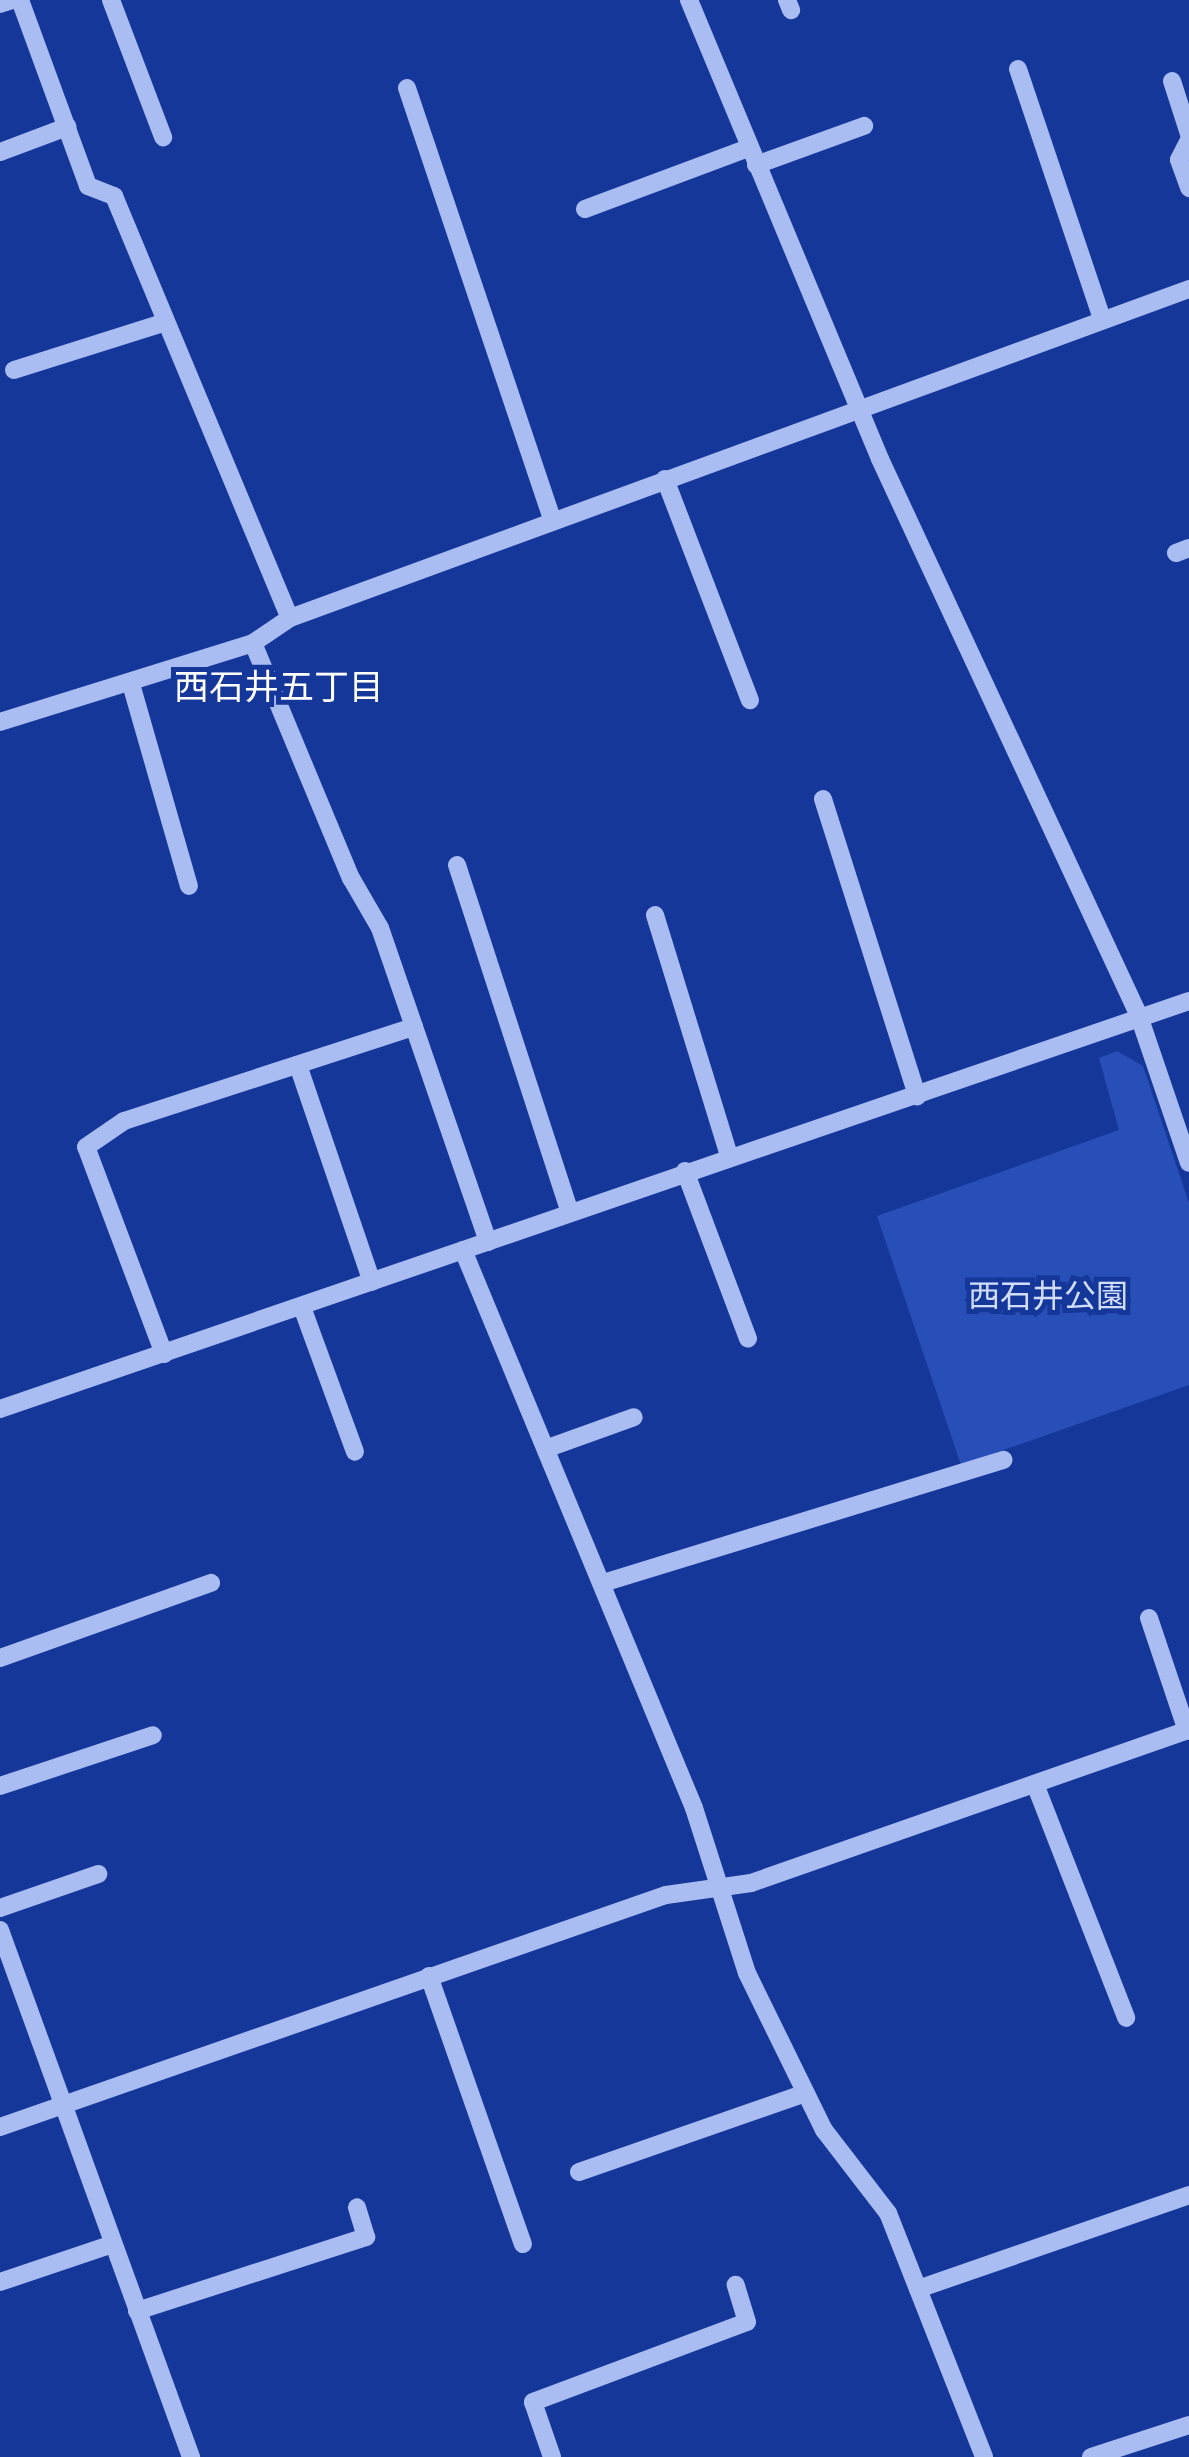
<!DOCTYPE html>
<meta charset="utf-8">
<style>
body{margin:0}
#map{position:relative;width:1189px;height:2457px;overflow:hidden;background:#15379a;font-family:"Asap Condensed","Noto Sans JP",sans-serif}
div>[style]{position:absolute}
.green>*{inset:0;background:#284fb8}
.minor>*{height:18px;margin:-9px;padding:0 9px;transform-origin:9px;border-radius:9px;background:#a9bdf3}
span{translate:-50% -50%;white-space:nowrap;text-align:center;line-height:1.15;-webkit-text-stroke:10px #15379a;paint-order:stroke}
.park-label{font-size:32px;color:#d1ddfd}
.neighbourhood-label{font-size:35px;color:#fff}
</style>
<div id="map">
<div class="green">
<i style="clip-path:polygon(1117px 1051px,1143px 1066px,1189px 1203px,1189px 1385px,961px 1465px,877px 1216px,1119px 1130px,1099px 1058px)"></i>
</div>
<div class="minor">
<i style="left:20px;top:0;width:198px;rotate:69.9deg"></i>
<i style="left:88px;top:186px;width:28px;rotate:21deg"></i>
<i style="left:114px;top:196px;width:457px;rotate:67.4deg"></i>
<i style="left:111px;top:0;width:147px;rotate:69.2deg"></i>
<i style="left:689px;top:0;width:497px;rotate:67.4deg"></i>
<i style="left:880px;top:459px;width:614px;rotate:65.06deg"></i>
<i style="left:1139px;top:1016px;width:155px;rotate:71.2deg"></i>
<i style="left:787px;top:0;width:11px;rotate:68deg"></i>
<i style="left:0;top:4px;width:13px;rotate:-18deg"></i>
<i style="left:1018px;top:69px;width:263px;rotate:71.4deg"></i>
<i style="left:1172px;top:81px;width:56px;rotate:72.2deg"></i>
<i style="left:407px;top:88px;width:457px;rotate:71.4deg"></i>
<i style="left:1189px;top:140px;width:22px;rotate:117deg"></i>
<i style="left:1179px;top:160px;width:30px;rotate:70deg"></i>
<i style="left:0;top:152px;width:72px;rotate:-20.5deg"></i>
<i style="left:756px;top:165px;width:115px;rotate:-19.9deg"></i>
<i style="left:585px;top:209px;width:174px;rotate:-20.5deg"></i>
<i style="left:14px;top:370px;width:159px;rotate:-17.5deg"></i>
<i style="left:665px;top:479px;width:237px;rotate:69deg"></i>
<i style="left:1176px;top:553px;width:14px;rotate:-21deg"></i>
<i style="left:253px;top:643px;width:255px;rotate:67.4deg"></i>
<i style="left:351px;top:878px;width:58px;rotate:59.9deg"></i>
<i style="left:380px;top:928px;width:332px;rotate:71deg"></i>
<i style="left:131px;top:684px;width:210px;rotate:74deg"></i>
<i style="left:0;top:722px;width:265px;rotate:-17.3deg"></i>
<i style="left:253px;top:643px;width:45px;rotate:-34deg"></i>
<i style="left:290px;top:618px;width:957px;rotate:-20.1deg"></i>
<i style="left:823px;top:799px;width:312px;rotate:72.4deg"></i>
<i style="left:457px;top:865px;width:365px;rotate:72deg"></i>
<i style="left:655px;top:915px;width:252px;rotate:72.9deg"></i>
<i style="left:298px;top:1065px;width:229px;rotate:71.2deg"></i>
<i style="left:685px;top:1171px;width:179px;rotate:69.4deg"></i>
<i style="left:463px;top:1250px;width:604px;rotate:67.51deg"></i>
<i style="left:694px;top:1808px;width:173px;rotate:72.2deg"></i>
<i style="left:747px;top:1973px;width:175px;rotate:63.9deg"></i>
<i style="left:824px;top:2130px;width:105px;rotate:52.4deg"></i>
<i style="left:888px;top:2213px;width:262px;rotate:68.5deg"></i>
<i style="left:302px;top:1307px;width:154px;rotate:69.9deg"></i>
<i style="left:164px;top:1354px;width:221px;rotate:-110.6deg"></i>
<i style="left:86px;top:1147px;width:46px;rotate:-34.4deg"></i>
<i style="left:124px;top:1121px;width:305px;rotate:-18deg"></i>
<i style="left:0;top:1409px;width:1257px;rotate:-18.94deg"></i>
<i style="left:548px;top:1448px;width:91px;rotate:-19.8deg"></i>
<i style="left:603px;top:1583px;width:419px;rotate:-17.1deg"></i>
<i style="left:1149px;top:1618px;width:119px;rotate:71.4deg"></i>
<i style="left:0;top:1658px;width:224px;rotate:-19.6deg"></i>
<i style="left:1035px;top:1784px;width:251px;rotate:68.7deg"></i>
<i style="left:0;top:1786px;width:161px;rotate:-18.4deg"></i>
<i style="left:0;top:1908px;width:104px;rotate:-19.1deg"></i>
<i style="left:0;top:1930px;width:561px;rotate:70.08deg"></i>
<i style="left:429px;top:1976px;width:284px;rotate:70.7deg"></i>
<i style="left:0;top:2127px;width:705px;rotate:-19.21deg"></i>
<i style="left:666px;top:1895px;width:86px;rotate:-8deg"></i>
<i style="left:751px;top:1883px;width:464px;rotate:-19.3deg"></i>
<i style="left:579px;top:2172px;width:240px;rotate:-19.2deg"></i>
<i style="left:0;top:2282px;width:119px;rotate:-18.6deg"></i>
<i style="left:918px;top:2289px;width:287px;rotate:-19.1deg"></i>
<i style="left:137px;top:2311px;width:241px;rotate:-17.9deg"></i>
<i style="left:366px;top:2237px;width:31px;rotate:-107deg"></i>
<i style="left:552px;top:2457px;width:58px;rotate:-109.1deg"></i>
<i style="left:533px;top:2402px;width:228px;rotate:-20.5deg"></i>
<i style="left:747px;top:2322px;width:39px;rotate:-107deg"></i>
<i style="left:1091px;top:2457px;width:103px;rotate:-18.1deg"></i>
</div>
<div class="park-label">
<span style="left:1048px;top:1296px">西石井公園</span>
</div>
<div class="neighbourhood-label">
<span style="left:279px;top:686px">西石井五丁目</span>
</div>
</div>
